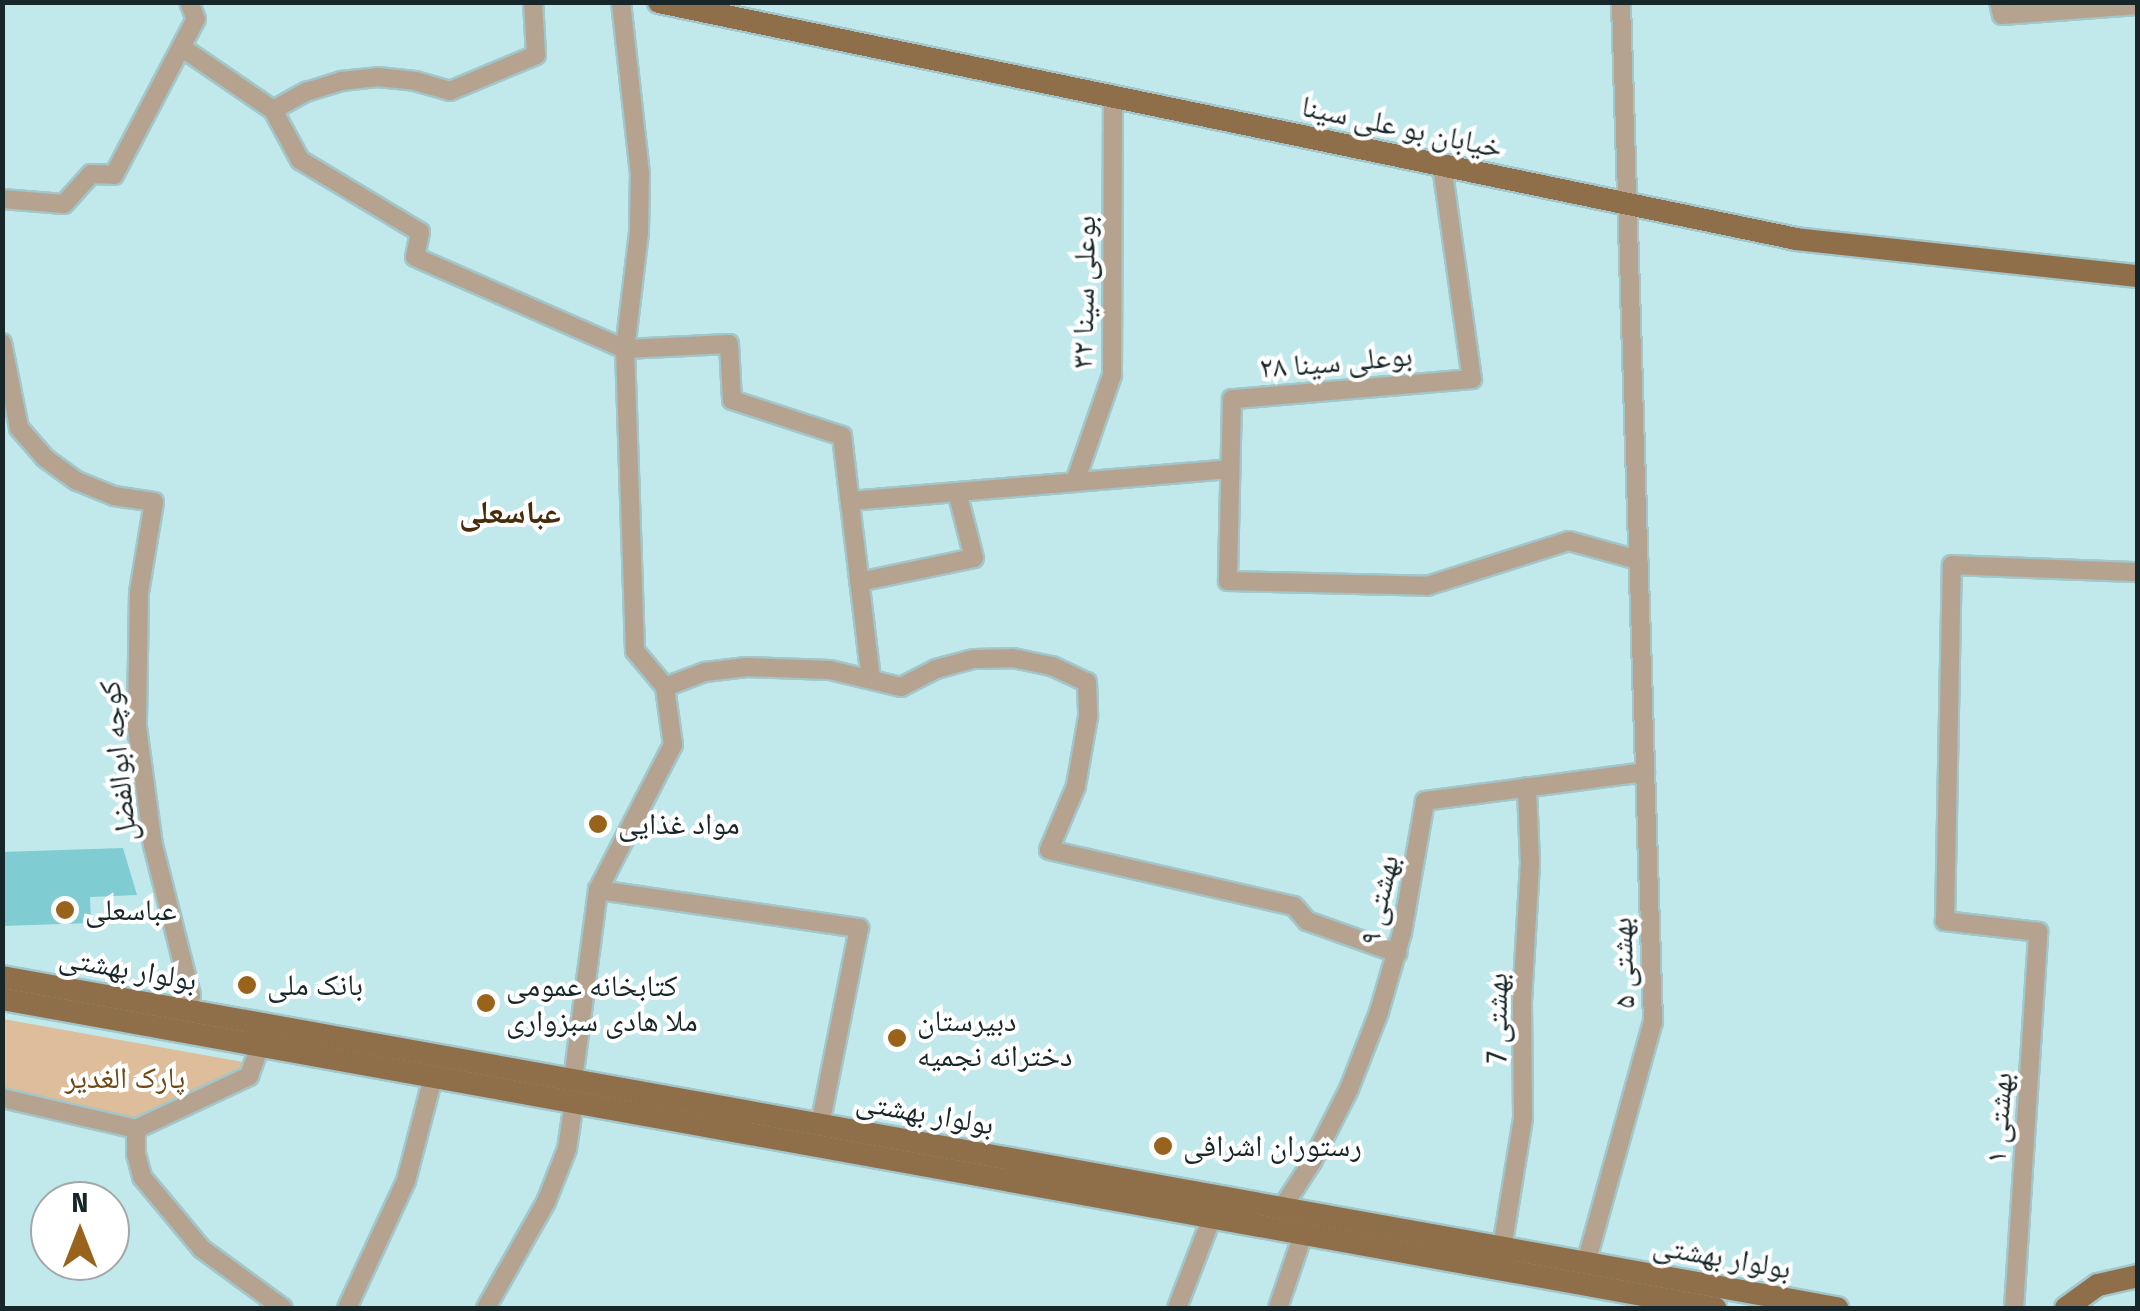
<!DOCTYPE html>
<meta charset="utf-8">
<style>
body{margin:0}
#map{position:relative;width:2140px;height:1311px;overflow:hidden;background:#c1e9ec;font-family:"Fira Sans Condensed","Noto Naskh Arabic",sans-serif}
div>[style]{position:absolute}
.green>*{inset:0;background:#debd9a}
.building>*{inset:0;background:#7fccd3}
.roads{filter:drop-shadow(2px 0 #a2c6c9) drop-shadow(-2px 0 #a2c6c9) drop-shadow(0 2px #a2c6c9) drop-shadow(0 -2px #a2c6c9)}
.minor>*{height:18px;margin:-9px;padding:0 9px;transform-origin:9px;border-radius:9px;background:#b5a28f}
.major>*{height:22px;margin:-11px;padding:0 11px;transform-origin:11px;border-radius:11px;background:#8f6e4a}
.dots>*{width:28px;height:28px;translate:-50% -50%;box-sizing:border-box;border:5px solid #fff;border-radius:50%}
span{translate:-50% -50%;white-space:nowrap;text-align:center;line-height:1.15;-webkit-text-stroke:8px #fff;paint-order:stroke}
.street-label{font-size:30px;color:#172628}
.poi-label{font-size:30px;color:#172628}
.left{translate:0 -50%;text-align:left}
.park-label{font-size:30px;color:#6f4712}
.neighbourhood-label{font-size:32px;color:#482d0c;font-weight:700}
.frame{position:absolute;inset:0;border:5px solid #172628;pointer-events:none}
.north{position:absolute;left:30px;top:1181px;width:100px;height:100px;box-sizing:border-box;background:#fff;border:2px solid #a2a8a9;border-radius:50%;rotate:0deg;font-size:28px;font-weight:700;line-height:40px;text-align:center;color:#172628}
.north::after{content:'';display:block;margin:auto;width:35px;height:45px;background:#99631b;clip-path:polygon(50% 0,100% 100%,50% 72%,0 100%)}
</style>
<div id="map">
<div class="green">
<i style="clip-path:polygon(3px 1019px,243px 1062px,241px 1069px,135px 1119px,3px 1089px)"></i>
</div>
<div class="building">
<i style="clip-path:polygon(123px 848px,137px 895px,90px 897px,91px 923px,2px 926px,2px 852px)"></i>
</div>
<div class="roads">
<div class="minor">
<i style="left:621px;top:2px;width:172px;rotate:83.7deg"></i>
<i style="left:640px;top:173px;width:59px;rotate:91deg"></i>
<i style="left:639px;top:232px;width:118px;rotate:96.8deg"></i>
<i style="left:625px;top:349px;width:302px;rotate:88.1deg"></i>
<i style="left:635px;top:651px;width:47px;rotate:50.2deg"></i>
<i style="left:1999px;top:2px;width:13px;rotate:77deg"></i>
<i style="left:2002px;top:15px;width:136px;rotate:-4.2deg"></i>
<i style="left:181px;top:47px;width:112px;rotate:34.4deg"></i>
<i style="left:273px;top:110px;width:57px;rotate:61.6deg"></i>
<i style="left:300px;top:160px;width:140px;rotate:31deg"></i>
<i style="left:420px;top:232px;width:25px;rotate:101deg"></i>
<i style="left:415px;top:257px;width:229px;rotate:23.7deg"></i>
<i style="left:625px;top:349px;width:104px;rotate:-2.8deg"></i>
<i style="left:729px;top:344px;width:56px;rotate:86.9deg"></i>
<i style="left:732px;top:400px;width:116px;rotate:18.1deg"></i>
<i style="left:842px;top:436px;width:244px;rotate:83.2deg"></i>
<i style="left:273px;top:110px;width:38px;rotate:-29deg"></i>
<i style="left:306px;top:92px;width:37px;rotate:-17deg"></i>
<i style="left:341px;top:81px;width:37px;rotate:-6deg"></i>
<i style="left:378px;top:77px;width:37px;rotate:6deg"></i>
<i style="left:415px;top:81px;width:36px;rotate:16deg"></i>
<i style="left:450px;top:91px;width:93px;rotate:-22.7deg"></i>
<i style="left:536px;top:55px;width:53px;rotate:-93.2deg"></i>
<i style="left:1442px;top:166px;width:215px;rotate:82deg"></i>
<i style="left:1472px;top:379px;width:241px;rotate:175.2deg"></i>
<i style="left:1232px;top:399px;width:182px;rotate:91.3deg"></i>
<i style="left:1228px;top:581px;width:199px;rotate:1.4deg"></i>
<i style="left:1427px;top:586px;width:149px;rotate:-17.6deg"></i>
<i style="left:1569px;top:541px;width:72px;rotate:15.4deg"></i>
<i style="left:2px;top:199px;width:62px;rotate:4.6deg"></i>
<i style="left:64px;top:204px;width:40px;rotate:-48deg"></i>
<i style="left:91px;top:174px;width:23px;rotate:2deg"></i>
<i style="left:114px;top:175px;width:176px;rotate:-62.3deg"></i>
<i style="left:196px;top:19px;width:18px;rotate:-112deg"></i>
<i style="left:2px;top:343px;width:87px;rotate:78.7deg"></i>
<i style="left:19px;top:428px;width:40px;rotate:49deg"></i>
<i style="left:45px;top:458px;width:39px;rotate:36deg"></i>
<i style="left:77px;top:481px;width:40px;rotate:22deg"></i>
<i style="left:114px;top:496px;width:40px;rotate:8.5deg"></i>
<i style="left:154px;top:502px;width:92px;rotate:99.4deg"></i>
<i style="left:139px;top:593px;width:134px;rotate:90.9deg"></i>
<i style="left:137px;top:727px;width:119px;rotate:82.3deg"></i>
<i style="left:153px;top:845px;width:155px;rotate:75.8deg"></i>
<i style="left:191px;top:995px;width:15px;rotate:101deg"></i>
<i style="left:1075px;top:482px;width:113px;rotate:-70.9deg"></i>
<i style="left:1112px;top:375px;width:278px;rotate:-89.8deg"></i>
<i style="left:850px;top:501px;width:381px;rotate:-4.8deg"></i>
<i style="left:859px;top:582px;width:117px;rotate:-11.8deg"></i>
<i style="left:974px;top:558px;width:68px;rotate:-104.4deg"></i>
<i style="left:665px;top:687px;width:43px;rotate:-20.6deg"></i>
<i style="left:705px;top:672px;width:42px;rotate:-6.8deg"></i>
<i style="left:747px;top:667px;width:83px;rotate:2.1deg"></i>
<i style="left:830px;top:670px;width:73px;rotate:13.5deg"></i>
<i style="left:901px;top:687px;width:39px;rotate:-27deg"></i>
<i style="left:936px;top:669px;width:39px;rotate:-15deg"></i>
<i style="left:974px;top:659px;width:39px;rotate:-1deg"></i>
<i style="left:1013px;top:658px;width:40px;rotate:12deg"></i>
<i style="left:1052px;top:666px;width:38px;rotate:25deg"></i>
<i style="left:1087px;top:682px;width:35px;rotate:88deg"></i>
<i style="left:1088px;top:717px;width:70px;rotate:99.9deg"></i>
<i style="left:1076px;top:786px;width:69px;rotate:112.9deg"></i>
<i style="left:1049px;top:850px;width:251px;rotate:12.9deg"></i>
<i style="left:1294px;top:906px;width:20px;rotate:49deg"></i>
<i style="left:1307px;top:921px;width:96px;rotate:19.6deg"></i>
<i style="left:598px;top:890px;width:264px;rotate:8.3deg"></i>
<i style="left:859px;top:928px;width:201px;rotate:101.2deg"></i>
<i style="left:573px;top:1080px;width:192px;rotate:-82.5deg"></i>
<i style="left:598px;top:890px;width:163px;rotate:-62.7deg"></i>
<i style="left:673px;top:745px;width:59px;rotate:-97.9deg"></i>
<i style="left:2px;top:1098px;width:138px;rotate:13deg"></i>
<i style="left:136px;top:1129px;width:25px;rotate:90deg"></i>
<i style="left:136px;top:1154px;width:24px;rotate:75deg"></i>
<i style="left:142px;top:1177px;width:94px;rotate:50.2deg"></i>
<i style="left:202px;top:1249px;width:100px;rotate:36.1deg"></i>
<i style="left:136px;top:1129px;width:125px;rotate:-25.1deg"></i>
<i style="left:249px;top:1076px;width:33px;rotate:-70deg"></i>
<i style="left:1282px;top:1208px;width:55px;rotate:-56.9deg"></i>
<i style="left:1312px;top:1162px;width:82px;rotate:-63.1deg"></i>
<i style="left:1349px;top:1089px;width:83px;rotate:-68.7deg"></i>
<i style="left:1379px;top:1012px;width:82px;rotate:-73.8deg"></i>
<i style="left:1402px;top:933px;width:134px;rotate:-80.1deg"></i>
<i style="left:1425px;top:801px;width:222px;rotate:-7.5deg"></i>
<i style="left:1502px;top:1248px;width:132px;rotate:-80.8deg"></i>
<i style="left:1523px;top:1118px;width:116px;rotate:-90.5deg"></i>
<i style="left:1522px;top:1002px;width:139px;rotate:-86.7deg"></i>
<i style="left:1530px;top:863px;width:76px;rotate:-92.3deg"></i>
<i style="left:1586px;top:1263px;width:250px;rotate:-74.5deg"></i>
<i style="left:1653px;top:1022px;width:1021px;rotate:-91.8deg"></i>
<i style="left:347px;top:1308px;width:140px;rotate:-65.1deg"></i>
<i style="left:406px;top:1181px;width:107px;rotate:-75.4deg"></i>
<i style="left:486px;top:1308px;width:122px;rotate:-60.5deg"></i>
<i style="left:546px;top:1202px;width:57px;rotate:-68.4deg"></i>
<i style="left:567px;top:1149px;width:48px;rotate:-81.5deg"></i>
<i style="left:1177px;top:1308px;width:97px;rotate:-69deg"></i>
<i style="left:1278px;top:1308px;width:78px;rotate:-71.3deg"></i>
<i style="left:2014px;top:1308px;width:377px;rotate:-86.3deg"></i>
<i style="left:2038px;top:932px;width:94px;rotate:-173.3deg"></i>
<i style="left:1945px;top:921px;width:356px;rotate:-88.9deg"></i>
<i style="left:1952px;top:565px;width:186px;rotate:2.2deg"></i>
</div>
<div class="major">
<i style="left:659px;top:2px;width:1161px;rotate:11.77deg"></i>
<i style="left:1796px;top:239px;width:344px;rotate:6.2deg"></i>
<i style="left:2px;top:977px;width:1865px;rotate:10.23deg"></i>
<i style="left:2px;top:999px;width:1741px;rotate:10.23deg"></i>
<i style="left:2066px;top:1308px;width:39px;rotate:-36deg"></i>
<i style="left:2098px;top:1285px;width:41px;rotate:-12.7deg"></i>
</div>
</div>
<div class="dots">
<i style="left:598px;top:824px;background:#99631b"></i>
<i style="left:65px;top:910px;background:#99631b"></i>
<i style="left:247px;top:985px;background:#99631b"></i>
<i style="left:486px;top:1003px;background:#99631b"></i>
<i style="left:897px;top:1038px;background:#99631b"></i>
<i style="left:1163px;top:1146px;background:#99631b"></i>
</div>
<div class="street-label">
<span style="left:1402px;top:127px;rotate:12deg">خیابان بو علی سینا</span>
<span style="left:1084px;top:292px;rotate:-89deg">بوعلی سینا ۳۲</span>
<span style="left:1336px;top:362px;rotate:-5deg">بوعلی سینا ۲۸</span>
<span style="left:118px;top:761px;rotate:-96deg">کوچه ابوالفضل</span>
<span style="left:1379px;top:900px;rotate:-77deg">بهشتی ۹</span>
<span style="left:1623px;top:963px;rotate:-92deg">بهشتی ۵</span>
<span style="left:128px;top:969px;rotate:10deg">بولوار بهشتی</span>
<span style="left:1497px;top:1018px;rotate:-90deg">بهشتی 7</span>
<span style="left:925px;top:1113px;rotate:10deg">بولوار بهشتی</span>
<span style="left:1999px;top:1118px;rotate:-86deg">بهشتی ۱</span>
<span style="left:1722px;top:1257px;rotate:10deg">بولوار بهشتی</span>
</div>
<div class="poi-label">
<span class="left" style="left:618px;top:824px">مواد غذایی</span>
<span class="left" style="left:85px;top:910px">عباسعلی</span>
<span class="left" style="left:267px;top:985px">بانک ملی</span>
<span class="left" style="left:506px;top:1003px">کتابخانه عمومی<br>ملا هادی سبزواری</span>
<span class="left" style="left:917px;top:1038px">دبیرستان<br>دخترانه نجمیه</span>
<span class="left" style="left:1183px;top:1146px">رستوران اشرافی</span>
</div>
<div class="park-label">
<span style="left:125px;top:1078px">پارک الغدیر</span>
</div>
<div class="neighbourhood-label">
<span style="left:510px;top:512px">عباسعلی</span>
</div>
<div class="frame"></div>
<div class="north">N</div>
</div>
